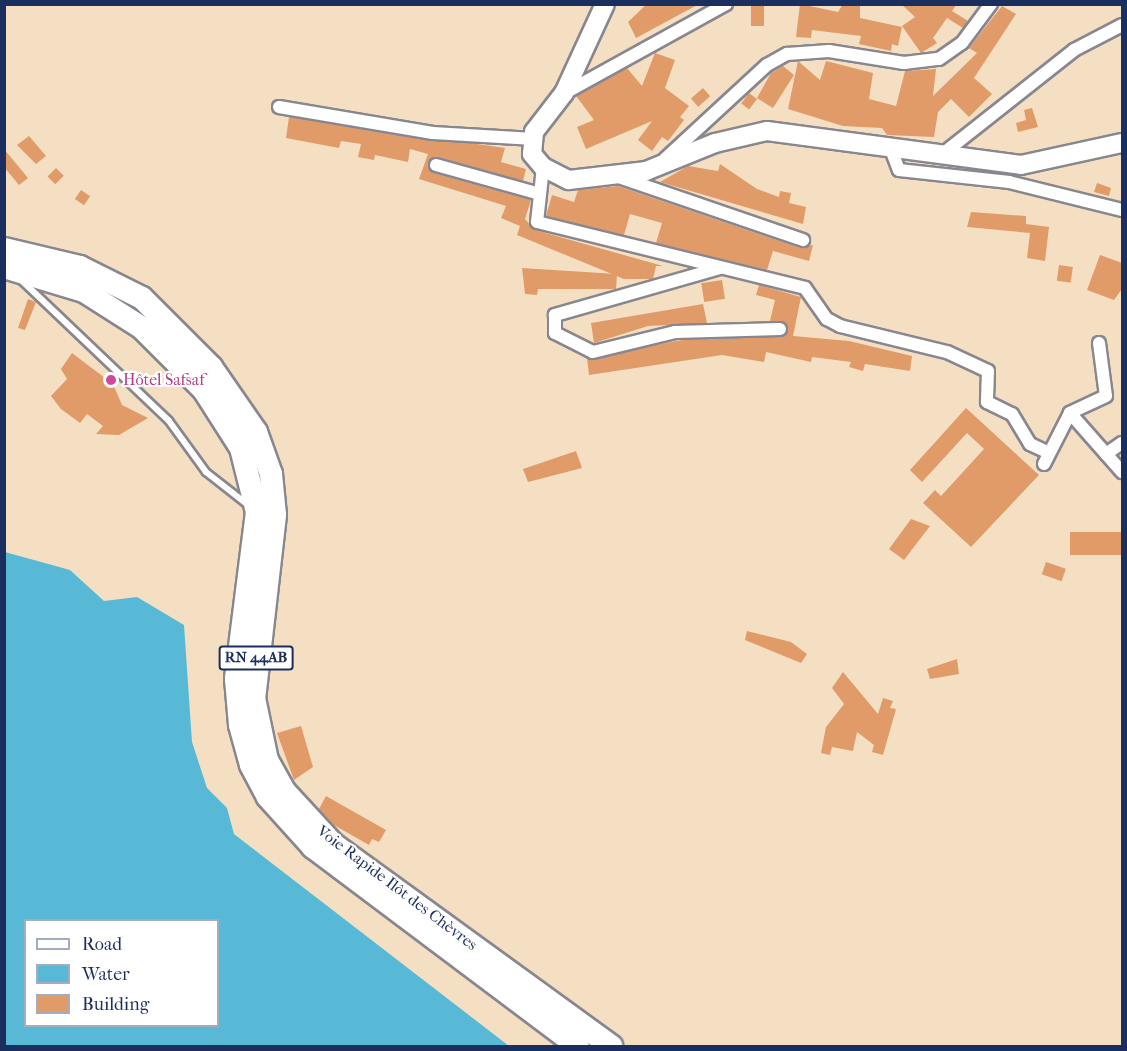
<!DOCTYPE html>
<meta charset="utf-8">
<style>
body{margin:0}
#map{position:relative;width:1127px;height:1051px;overflow:hidden;background:#f4dfc3;font-family:"IM FELL French Canon",serif}
div>[style]{position:absolute}
.water>*{inset:0;background:#58b9d6}
.building>*{inset:0;background:#e19b68;transform-origin:0 0}
.roads{filter:drop-shadow(2px 0 #888790) drop-shadow(-2px 0 #888790) drop-shadow(0 2px #888790) drop-shadow(0 -2px #888790)}
.lane>*{height:6px;margin:-3px;padding:0 3px;transform-origin:3px;border-radius:3px;background:#fff}
.street>*{height:12px;margin:-6px;padding:0 6px;transform-origin:6px;border-radius:6px;background:#fff}
.secondary>*{height:18px;margin:-9px;padding:0 9px;transform-origin:9px;border-radius:9px;background:#fff}
.highway>*{height:22px;margin:-11px;padding:0 11px;transform-origin:11px;border-radius:11px;background:#fff}
.dots>*{width:16px;height:16px;translate:-50% -50%;box-sizing:border-box;border:3px solid #fff;border-radius:50%}
span{translate:-50% -50%;white-space:nowrap;text-align:center;line-height:1.15;-webkit-text-stroke:4.5px #fff;paint-order:stroke}
.shield-label span{padding:2px 4px;background:#fff;border:2px solid;border-radius:4px;-webkit-text-stroke-width:0}
.shield-label{font-size:15px;color:#1b2f5e;font-weight:700}
.hotel-label{font-size:16px;color:#b23c85}
.left{translate:0 -50%;text-align:left}
.street-label{font-size:16px;color:#1b2f5e}
.frame{position:absolute;inset:0;border:6px solid #1b2f5e;pointer-events:none}
.legend{position:absolute;left:24px;top:919px;width:195px;height:108px;box-sizing:border-box;background:#fff;border:2px solid #a4acbf;margin:0;padding:8px 10px;list-style:none;font-size:18px;color:#1b2f5e}
.legend li{display:flex;align-items:center;gap:12px;height:30px}
.legend b{width:30px;border:2px solid #a4acbf}
</style>
<div id="map">
<div class="water">
<i style="clip-path:polygon(evenodd,5px 552px,70px 570px,104px 601px,137px 597px,184px 625px,192px 742px,207px 788px,227px 808px,234px 834px,509px 1046px,5px 1046px,5px 552px,26px 920px,218px 920px,218px 1026px,26px 1026px,26px 920px)"></i>
</div>
<div class="building">
<i style="clip-path:polygon(647px 4px,699px 4px,636px 38px,628px 22px)"></i>
<i style="left:751px;top:4px;width:13px;height:22px"></i>
<i style="clip-path:polygon(800px 4px,838px 12px,843px 4px,860px 4px,860px 18px,902px 27px,898px 46px,892px 44px,891px 51px,859px 44px,861px 36px,812px 30px,811px 38px,796px 37px)"></i>
<i style="clip-path:polygon(901px 4px,957px 4px,952px 11px,968px 21px,963px 28px,947px 18px,933px 38px,937px 43px,921px 53px,902px 26px,915px 17px)"></i>
<i style="clip-path:polygon(1002px 6px,1016px 14px,974px 78px,992px 94px,969px 117px,951px 99px,938px 112px,934px 137px,887px 135px,882px 128px,843px 126px,788px 109px,798px 61px,820px 80px,826px 61px,873px 73px,869px 99px,896px 106px,905px 71px,936px 69px,933px 96px,977px 53px,969px 48px)"></i>
<i style="clip-path:polygon(655px 53px,675px 60px,665px 88px,689px 106px,680px 117px,684px 120px,668px 141px,662px 137px,652px 151px,638px 140px,652px 121px,586px 149px,577px 127px,594px 120px,576px 96px,627px 68px,642px 86px)"></i>
<i style="clip-path:polygon(783px 66px,794px 75px,773px 108px,757px 98px,771px 73px)"></i>
<i style="left:703px;top:88px;width:11px;height:16px;rotate:49deg"></i>
<i style="left:749px;top:93px;width:10px;height:13px;rotate:37deg"></i>
<i style="clip-path:polygon(1032px 108px,1038px 127px,1018px 132px,1016px 123px,1026px 120px,1024px 110px)"></i>
<i style="clip-path:polygon(289px 117px,505px 148px,501px 162px,526px 169px,523px 181px,438px 157px,428px 166px,434px 173px,531px 200px,525px 219px,535px 230px,663px 266px,656px 266px,653px 279px,624px 279px,517px 235px,520px 226px,501px 218px,506px 206px,419px 179px,428px 154px,410px 149px,408px 162px,375px 155px,374px 160px,358px 157px,361px 144px,341px 141px,339px 148px,286px 138px)"></i>
<i style="clip-path:polygon(29px 136px,46px 156px,36px 164px,17px 145px)"></i>
<i style="clip-path:polygon(4px 149px,28px 178px,19px 185px,4px 167px)"></i>
<i style="clip-path:polygon(720px 164px,757px 189px,779px 197px,780px 191px,791px 193px,789px 203px,806px 207px,803px 224px,660px 182px,688px 166px,718px 171px)"></i>
<i style="left:56px;top:168px;width:11px;height:12px;rotate:45deg"></i>
<i style="clip-path:polygon(1097px 183px,1111px 188px,1109px 196px,1094px 192px)"></i>
<i style="clip-path:polygon(618px 186px,800px 248px,813px 245px,809px 261px,773px 251px,767px 270px,656px 243px,662px 223px,630px 214px,624px 235px,546px 216px,552px 195px,574px 202px,578px 190px)"></i>
<i style="left:81px;top:190px;width:11px;height:11px;rotate:34deg"></i>
<i style="clip-path:polygon(971px 212px,1026px 216px,1026px 224px,1049px 227px,1045px 261px,1027px 258px,1030px 233px,967px 227px)"></i>
<i style="clip-path:polygon(1100px 255px,1122px 263px,1122px 289px,1114px 300px,1087px 290px)"></i>
<i style="left:1059px;top:265px;width:14px;height:16px;rotate:8deg"></i>
<i style="clip-path:polygon(522px 268px,617px 274px,616px 289px,538px 289px,537px 295px,525px 294px)"></i>
<i style="left:722px;top:280px;width:19px;height:21px;rotate:81deg"></i>
<i style="clip-path:polygon(759px 285px,801px 297px,793px 336px,849px 341px,912px 356px,910px 371px,865px 364px,863px 371px,849px 367px,851px 362px,812px 357px,811px 362px,766px 352px,764px 362px,722px 355px,589px 375px,587px 358px,682px 340px,784px 336px,787px 324px,770px 321px,775px 300px,756px 295px)"></i>
<i style="clip-path:polygon(28px 299px,36px 302px,25px 330px,18px 328px)"></i>
<i style="clip-path:polygon(703px 304px,707px 323px,648px 326px,594px 343px,591px 323px)"></i>
<i style="clip-path:polygon(72px 353px,113px 384px,122px 405px,148px 418px,119px 435px,96px 434px,103px 426px,87px 414px,80px 423px,61px 409px,51px 396px,67px 379px,61px 369px)"></i>
<i style="clip-path:polygon(966px 408px,1039px 475px,971px 547px,923px 503px,935px 490px,941px 496px,984px 449px,967px 433px,922px 482px,910px 470px)"></i>
<i style="clip-path:polygon(576px 451px,582px 468px,528px 482px,523px 469px)"></i>
<i style="clip-path:polygon(911px 519px,930px 526px,904px 560px,889px 549px)"></i>
<i style="left:1122px;top:532px;width:23px;height:52px;rotate:90deg"></i>
<i style="left:1046px;top:562px;width:21px;height:13px;rotate:19deg"></i>
<i style="clip-path:polygon(747px 631px,791px 642px,807px 654px,801px 663px,745px 640px)"></i>
<i style="clip-path:polygon(957px 659px,959px 674px,930px 679px,927px 669px)"></i>
<i style="clip-path:polygon(843px 672px,878px 714px,883px 698px,893px 701px,890px 708px,896px 709px,883px 755px,872px 752px,874px 745px,857px 732px,853px 751px,832px 747px,830px 755px,821px 753px,826px 727px,844px 704px,832px 688px)"></i>
<i style="clip-path:polygon(301px 726px,313px 767px,294px 780px,277px 733px)"></i>
<i style="clip-path:polygon(326px 796px,386px 830px,379px 842px,372px 839px,369px 845px,334px 825px,319px 809px)"></i>
</div>
<div class="roads">
<div class="lane">
<i style="left:19px;top:278px;width:207px;rotate:43.6deg"></i>
<i style="left:169px;top:421px;width:63px;rotate:54deg"></i>
<i style="left:206px;top:472px;width:52px;rotate:38deg"></i>
</div>
<div class="street">
<i style="left:565px;top:93px;width:184px;rotate:-28.9deg"></i>
<i style="left:279px;top:107px;width:156px;rotate:9.6deg"></i>
<i style="left:433px;top:133px;width:101px;rotate:3.4deg"></i>
<i style="left:892px;top:152px;width:19px;rotate:69deg"></i>
<i style="left:899px;top:170px;width:111px;rotate:6.2deg"></i>
<i style="left:1009px;top:182px;width:116px;rotate:13.9deg"></i>
<i style="left:940px;top:156px;width:171px;rotate:-38.3deg"></i>
<i style="left:1074px;top:50px;width:54px;rotate:-27.5deg"></i>
<i style="left:665px;top:159px;width:139px;rotate:-42.7deg"></i>
<i style="left:767px;top:65px;width:23px;rotate:-29deg"></i>
<i style="left:787px;top:54px;width:42px;rotate:-4.1deg"></i>
<i style="left:829px;top:51px;width:76px;rotate:9.1deg"></i>
<i style="left:904px;top:63px;width:35px;rotate:-7deg"></i>
<i style="left:939px;top:59px;width:28px;rotate:-35deg"></i>
<i style="left:962px;top:43px;width:49px;rotate:-53.4deg"></i>
<i style="left:436px;top:165px;width:108px;rotate:15.6deg"></i>
<i style="left:543px;top:167px;width:55px;rotate:96.2deg"></i>
<i style="left:537px;top:222px;width:276px;rotate:13.8deg"></i>
<i style="left:805px;top:288px;width:38px;rotate:55deg"></i>
<i style="left:827px;top:319px;width:15px;rotate:28deg"></i>
<i style="left:840px;top:326px;width:110px;rotate:13.7deg"></i>
<i style="left:947px;top:352px;width:45px;rotate:24.9deg"></i>
<i style="left:988px;top:371px;width:31px;rotate:92deg"></i>
<i style="left:987px;top:402px;width:28px;rotate:26deg"></i>
<i style="left:1012px;top:414px;width:35px;rotate:59deg"></i>
<i style="left:1030px;top:444px;width:21px;rotate:25deg"></i>
<i style="left:613px;top:175px;width:201px;rotate:18.9deg"></i>
<i style="left:720px;top:268px;width:172px;rotate:164.1deg"></i>
<i style="left:555px;top:315px;width:18px;rotate:90deg"></i>
<i style="left:555px;top:333px;width:42px;rotate:26.6deg"></i>
<i style="left:593px;top:352px;width:84px;rotate:-13.7deg"></i>
<i style="left:675px;top:332px;width:105px;rotate:-1.6deg"></i>
<i style="left:1099px;top:343px;width:53px;rotate:82.5deg"></i>
<i style="left:1106px;top:396px;width:40px;rotate:155deg"></i>
<i style="left:1070px;top:413px;width:79px;rotate:48.6deg"></i>
<i style="left:1106px;top:454px;width:19px;rotate:-35deg"></i>
<i style="left:1044px;top:464px;width:57px;rotate:-63deg"></i>
</div>
<div class="secondary">
<i style="left:605px;top:4px;width:98px;rotate:114.7deg"></i>
<i style="left:564px;top:93px;width:49px;rotate:127.6deg"></i>
<i style="left:534px;top:132px;width:22px;rotate:95deg"></i>
<i style="left:532px;top:154px;width:17px;rotate:50deg"></i>
<i style="left:543px;top:167px;width:29px;rotate:27deg"></i>
<i style="left:569px;top:180px;width:78px;rotate:-6.7deg"></i>
<i style="left:646px;top:171px;width:74px;rotate:-22.1deg"></i>
<i style="left:715px;top:143px;width:53px;rotate:-13deg"></i>
<i style="left:767px;top:131px;width:256px;rotate:7.6deg"></i>
<i style="left:1021px;top:165px;width:103px;rotate:-12.3deg"></i>
</div>
<div class="highway">
<i style="left:4px;top:249px;width:78px;rotate:13.3deg"></i>
<i style="left:80px;top:267px;width:69px;rotate:26.6deg"></i>
<i style="left:142px;top:298px;width:98px;rotate:45deg"></i>
<i style="left:211px;top:367px;width:79px;rotate:55.3deg"></i>
<i style="left:256px;top:432px;width:45px;rotate:70.3deg"></i>
<i style="left:271px;top:474px;width:41px;rotate:84.4deg"></i>
<i style="left:275px;top:515px;width:184px;rotate:96.5deg"></i>
<i style="left:254px;top:698px;width:63px;rotate:78.2deg"></i>
<i style="left:267px;top:760px;width:37px;rotate:61deg"></i>
<i style="left:285px;top:792px;width:71px;rotate:47.3deg"></i>
<i style="left:333px;top:844px;width:344px;rotate:36deg"></i>
<i style="left:4px;top:267px;width:84px;rotate:16.7deg"></i>
<i style="left:84px;top:291px;width:69px;rotate:32.5deg"></i>
<i style="left:142px;top:328px;width:88px;rotate:45deg"></i>
<i style="left:204px;top:390px;width:69px;rotate:57.5deg"></i>
<i style="left:241px;top:448px;width:66px;rotate:76deg"></i>
<i style="left:257px;top:512px;width:168px;rotate:97.2deg"></i>
<i style="left:236px;top:679px;width:46px;rotate:85deg"></i>
<i style="left:240px;top:725px;width:41px;rotate:74.6deg"></i>
<i style="left:251px;top:765px;width:36px;rotate:62deg"></i>
<i style="left:268px;top:797px;width:67px;rotate:48deg"></i>
<i style="left:313px;top:847px;width:331px;rotate:36.9deg"></i>
</div>
</div>
<div class="dots">
<i style="left:111px;top:380px;background:#d1479c"></i>
</div>
<div class="shield-label">
<span style="left:256px;top:658px">RN 44AB</span>
</div>
<div class="hotel-label">
<span class="left" style="left:123px;top:380px">Hôtel Safsaf</span>
</div>
<div class="street-label">
<span style="left:397px;top:888px;rotate:37deg">Voie Rapide Ilôt des Chèvres</span>
</div>
<div class="frame"></div>
<ul class="legend">
<li><b style="height:8px;background:#fff"></b>Road</li>
<li><b style="height:16px;background:#58b9d6"></b>Water</li>
<li><b style="height:16px;background:#e19b68"></b>Building</li>
</ul>
</div>
